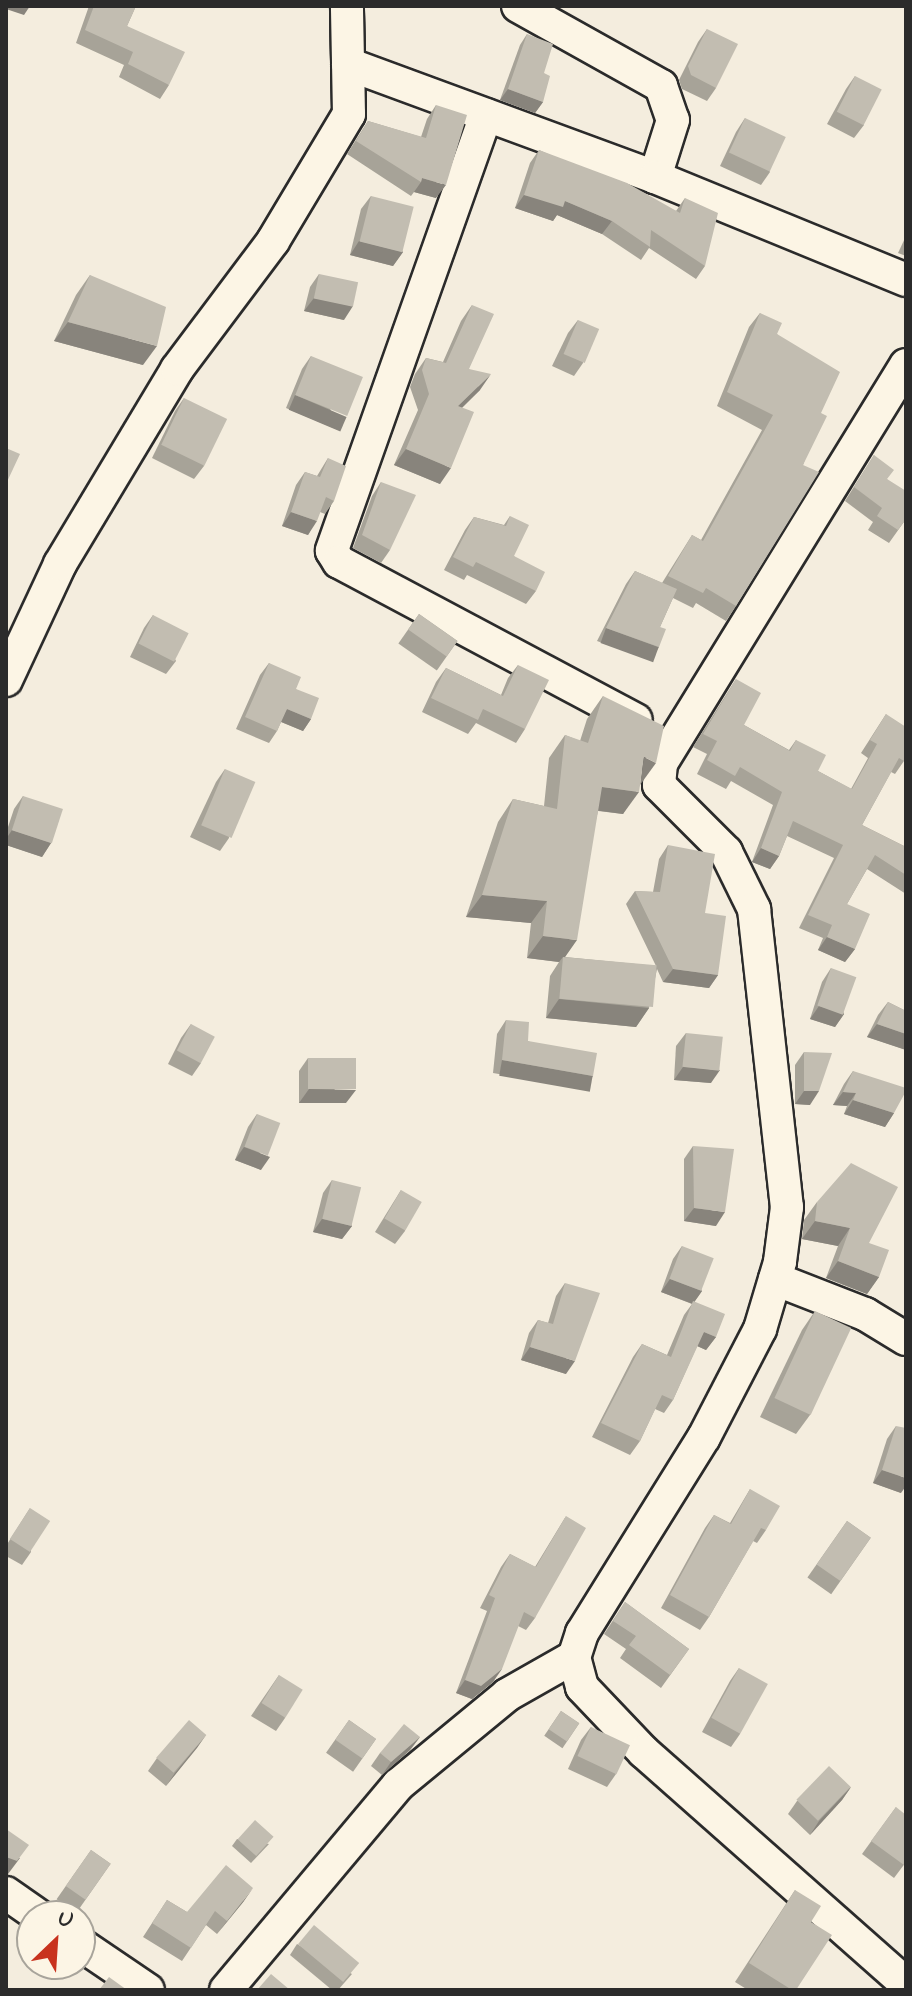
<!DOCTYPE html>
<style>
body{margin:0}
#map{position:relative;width:912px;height:1996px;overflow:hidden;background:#f4edde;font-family:Mynerve,sans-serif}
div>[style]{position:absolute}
.roads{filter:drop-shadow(2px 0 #2b2b2b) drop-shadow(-2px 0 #2b2b2b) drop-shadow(0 2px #2b2b2b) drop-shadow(0 -2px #2b2b2b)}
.minor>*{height:32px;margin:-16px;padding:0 16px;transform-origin:16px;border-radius:16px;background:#fcf5e5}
.wall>*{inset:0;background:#a7a398;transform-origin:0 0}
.shaded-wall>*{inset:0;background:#88847c;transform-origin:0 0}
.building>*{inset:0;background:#c2bdb1;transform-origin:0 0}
span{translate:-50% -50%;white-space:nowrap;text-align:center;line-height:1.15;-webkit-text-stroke:6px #fcf5e5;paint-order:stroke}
.frame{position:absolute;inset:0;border:8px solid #2b2b2b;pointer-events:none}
.north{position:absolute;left:16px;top:1900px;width:80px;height:80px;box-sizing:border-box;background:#fcf5e5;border:2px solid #a8a49b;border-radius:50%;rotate:25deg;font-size:22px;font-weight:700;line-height:32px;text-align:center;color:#2b2b2b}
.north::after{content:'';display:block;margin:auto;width:28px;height:36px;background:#c8321e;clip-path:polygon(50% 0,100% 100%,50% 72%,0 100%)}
</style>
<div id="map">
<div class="roads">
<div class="minor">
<i style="left:518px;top:6px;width:164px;rotate:29.2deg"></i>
<i style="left:661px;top:86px;width:36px;rotate:71deg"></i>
<i style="left:673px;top:120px;width:60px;rotate:107.5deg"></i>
<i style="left:348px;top:64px;width:327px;rotate:20.2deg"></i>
<i style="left:655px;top:177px;width:271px;rotate:22.3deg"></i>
<i style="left:486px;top:115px;width:462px;rotate:109.5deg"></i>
<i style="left:332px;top:551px;width:13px;rotate:58deg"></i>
<i style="left:339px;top:562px;width:336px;rotate:28deg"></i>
<i style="left:906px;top:365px;width:467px;rotate:121.6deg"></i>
<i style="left:661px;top:763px;width:22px;rotate:95deg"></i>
<i style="left:659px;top:785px;width:95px;rotate:45deg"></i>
<i style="left:726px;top:852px;width:64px;rotate:63.8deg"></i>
<i style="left:754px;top:909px;width:300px;rotate:83.7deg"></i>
<i style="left:787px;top:1207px;width:55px;rotate:97.3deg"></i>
<i style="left:780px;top:1262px;width:70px;rotate:106.6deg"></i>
<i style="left:760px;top:1329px;width:122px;rotate:117.4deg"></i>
<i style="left:704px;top:1437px;width:231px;rotate:121.9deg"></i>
<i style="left:582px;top:1633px;width:25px;rotate:108deg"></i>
<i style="left:574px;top:1657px;width:31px;rotate:75deg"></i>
<i style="left:582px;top:1687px;width:90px;rotate:46.4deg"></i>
<i style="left:644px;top:1752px;width:350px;rotate:41.5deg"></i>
<i style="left:6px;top:680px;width:128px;rotate:-65deg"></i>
<i style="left:60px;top:564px;width:227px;rotate:-59deg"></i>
<i style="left:177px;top:369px;width:160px;rotate:-53.1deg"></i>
<i style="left:273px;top:241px;width:148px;rotate:-59.1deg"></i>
<i style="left:349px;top:114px;width:108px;rotate:-91.1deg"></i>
<i style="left:775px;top:1279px;width:97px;rotate:21.3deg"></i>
<i style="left:865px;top:1314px;width:48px;rotate:31.4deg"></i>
<i style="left:6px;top:1893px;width:40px;rotate:34.9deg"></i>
<i style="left:80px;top:1944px;width:82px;rotate:34.1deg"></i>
<i style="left:226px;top:1990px;width:268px;rotate:-50deg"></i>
<i style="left:398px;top:1785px;width:141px;rotate:-39.5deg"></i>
<i style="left:507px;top:1695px;width:77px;rotate:-29.6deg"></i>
</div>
</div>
<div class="wall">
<i style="clip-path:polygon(89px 6px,136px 6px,127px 26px,169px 85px,160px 99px,119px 77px,124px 65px,76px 43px)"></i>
<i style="clip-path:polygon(707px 29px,716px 88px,707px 101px,682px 89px,679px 80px,698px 42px)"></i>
<i style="clip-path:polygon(527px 34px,544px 73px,543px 102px,535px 113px,500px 100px,520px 45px)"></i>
<i style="clip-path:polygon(855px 76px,864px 125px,854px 138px,827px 124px,846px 89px)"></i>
<i style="clip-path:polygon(436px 105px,436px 198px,414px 192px,411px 196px,347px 154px,368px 121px,421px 137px,427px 119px)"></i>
<i style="clip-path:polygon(745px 118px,770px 172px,761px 185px,720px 166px,736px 132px)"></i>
<i style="clip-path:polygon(539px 150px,676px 211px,685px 198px,705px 266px,696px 279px,649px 248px,641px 260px,602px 234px,557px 215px,553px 221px,515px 208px,530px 163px)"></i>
<i style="clip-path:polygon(371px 196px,403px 252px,393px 266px,350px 255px,361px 209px)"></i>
<i style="clip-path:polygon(906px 236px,906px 256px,898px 253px)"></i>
<i style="clip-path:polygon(319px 274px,344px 320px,304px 311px,310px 287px)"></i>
<i style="clip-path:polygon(90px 275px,143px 365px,54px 341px,76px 295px)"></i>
<i style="clip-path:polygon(472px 305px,469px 369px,480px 390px,462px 408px,440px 484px,394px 465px,418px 410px,410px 387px,415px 374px,426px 358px,443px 362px,461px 321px)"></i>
<i style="clip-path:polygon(760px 313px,777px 334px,821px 413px,803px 465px,736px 606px,726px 621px,696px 603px,693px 608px,673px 598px,660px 627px,659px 647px,650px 660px,597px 641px,626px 584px,635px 571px,662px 583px,692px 535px,701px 540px,762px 430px,717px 406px,749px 327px)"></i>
<i style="clip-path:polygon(578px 320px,583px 363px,574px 376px,552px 366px,568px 333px)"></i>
<i style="clip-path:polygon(311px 356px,338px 430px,286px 408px,302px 369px)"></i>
<i style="clip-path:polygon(184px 398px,204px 466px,194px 479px,152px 458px,175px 411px)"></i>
<i style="clip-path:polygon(874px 455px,887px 479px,906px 519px,889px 543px,868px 530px,873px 522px,845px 501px)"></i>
<i style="clip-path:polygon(328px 458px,334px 501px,325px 514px,320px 512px,308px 535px,282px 526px,296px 485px,305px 472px,317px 476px)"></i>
<i style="clip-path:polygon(381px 482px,390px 550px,381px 563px,353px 548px,372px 496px)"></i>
<i style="clip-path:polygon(510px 516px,514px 556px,536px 591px,526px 604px,467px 575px,464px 580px,444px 570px,465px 530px,474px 517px,504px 525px)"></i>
<i style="left:419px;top:614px;width:47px;height:36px;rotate:35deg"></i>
<i style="clip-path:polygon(153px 615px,176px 661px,166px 674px,130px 657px,144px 628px)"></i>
<i style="clip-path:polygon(269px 663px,296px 689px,311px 719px,303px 731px,281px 722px,277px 731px,269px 743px,236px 729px,260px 675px)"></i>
<i style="clip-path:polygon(518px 665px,525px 729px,516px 743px,476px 723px,468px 734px,422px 712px,436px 682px,446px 668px,501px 695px,508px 678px)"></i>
<i style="clip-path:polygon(736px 679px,744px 725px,789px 750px,796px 740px,818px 771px,851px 789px,868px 758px,861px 753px,886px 714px,906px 758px,895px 774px,891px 772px,862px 825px,906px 847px,906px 894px,867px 869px,847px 904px,855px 949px,845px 962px,818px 950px,823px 938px,799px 928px,834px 858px,787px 836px,779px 856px,770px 869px,752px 862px,773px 805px,731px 781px,726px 789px,697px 774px,707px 754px,693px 747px)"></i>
<i style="clip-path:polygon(603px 696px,640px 785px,623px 814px,598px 811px,565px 957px,656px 966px,626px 904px,635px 891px,653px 892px,659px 859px,668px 845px,705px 913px,718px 975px,709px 988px,663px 982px,657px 969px,649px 1008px,636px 1027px,546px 1018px,550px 976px,559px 962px,527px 958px,531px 923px,466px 917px,498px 822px,513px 799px,544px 806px,549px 758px,565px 735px,580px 741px,587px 719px)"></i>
<i style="clip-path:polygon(225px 769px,229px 838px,220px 851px,190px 837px,216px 782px)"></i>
<i style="clip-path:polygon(23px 796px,51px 843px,42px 857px,6px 845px,6px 833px,14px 809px)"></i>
<i style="clip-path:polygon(831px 968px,844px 1014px,835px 1027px,810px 1019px,822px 982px)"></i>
<i style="clip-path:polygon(888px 1002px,906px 1011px,906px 1050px,867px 1037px,878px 1015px)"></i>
<i style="clip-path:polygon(506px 1020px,528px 1041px,593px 1076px,584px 1089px,493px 1073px,497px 1034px)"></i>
<i style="clip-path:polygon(191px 1024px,201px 1063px,192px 1076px,168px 1064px,181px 1038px)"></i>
<i style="clip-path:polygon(686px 1033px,711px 1083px,674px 1080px,676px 1046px)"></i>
<i style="clip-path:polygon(804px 1052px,810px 1105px,795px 1104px,795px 1065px)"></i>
<i style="clip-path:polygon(308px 1058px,346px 1103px,299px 1103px,299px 1071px)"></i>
<i style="clip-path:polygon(853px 1071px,894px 1113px,885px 1127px,844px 1114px,847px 1106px,833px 1105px,844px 1084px)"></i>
<i style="clip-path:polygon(257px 1114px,261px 1170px,235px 1160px,248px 1127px)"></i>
<i style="clip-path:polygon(693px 1146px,716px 1226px,684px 1221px,684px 1159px)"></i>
<i style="clip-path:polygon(332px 1180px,352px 1226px,342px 1239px,313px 1232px,323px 1193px)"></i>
<i style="clip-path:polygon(401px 1190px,405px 1231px,395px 1244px,375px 1232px)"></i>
<i style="clip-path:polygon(817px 1202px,869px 1243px,879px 1277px,867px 1294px,826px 1278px,838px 1246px,802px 1239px,804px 1220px)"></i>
<i style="clip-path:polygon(682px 1246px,702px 1291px,694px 1302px,716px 1337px,706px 1350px,697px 1346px,673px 1400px,664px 1413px,655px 1409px,640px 1441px,630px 1455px,592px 1437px,633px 1357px,642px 1344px,667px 1355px,684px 1315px,692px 1304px,661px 1292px,673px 1259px)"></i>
<i style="clip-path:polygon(565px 1283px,566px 1374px,521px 1360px,529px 1333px,538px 1320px,548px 1323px,556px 1296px)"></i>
<i style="clip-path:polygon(815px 1311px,810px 1415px,796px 1434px,760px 1417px,802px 1330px)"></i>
<i style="clip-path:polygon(896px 1426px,901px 1493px,873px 1483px,887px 1439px)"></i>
<i style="clip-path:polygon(750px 1489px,766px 1530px,757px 1543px,753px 1541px,709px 1617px,700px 1630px,661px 1608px,705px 1528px,714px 1515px,730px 1523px)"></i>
<i style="clip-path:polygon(30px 1508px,31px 1552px,22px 1565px,6px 1556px,6px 1546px)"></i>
<i style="clip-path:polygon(566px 1516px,535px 1618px,526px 1630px,518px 1626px,493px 1682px,472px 1699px,456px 1693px,487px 1611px,480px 1608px,501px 1567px,510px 1554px,535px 1567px)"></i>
<i style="left:847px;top:1521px;width:29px;height:69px;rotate:35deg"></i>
<i style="clip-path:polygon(625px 1602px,689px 1649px,661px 1688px,620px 1658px,626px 1649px,604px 1634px)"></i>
<i style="clip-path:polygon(739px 1668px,740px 1734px,731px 1747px,702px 1732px,730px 1681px)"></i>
<i style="clip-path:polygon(279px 1675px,285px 1718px,276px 1731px,251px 1716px)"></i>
<i style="left:561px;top:1711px;width:22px;height:30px;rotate:34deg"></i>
<i style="left:349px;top:1720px;width:33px;height:40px;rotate:35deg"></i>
<i style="clip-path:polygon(591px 1727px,616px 1774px,607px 1787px,568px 1769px,581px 1740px)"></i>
<i style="clip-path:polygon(206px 1735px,166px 1786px,148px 1771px,157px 1758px)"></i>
<i style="clip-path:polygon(420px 1737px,410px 1750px,382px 1775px,371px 1766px,380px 1753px)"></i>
<i style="clip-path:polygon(851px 1787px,842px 1800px,810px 1835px,788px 1814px,797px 1801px)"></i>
<i style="clip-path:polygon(896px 1807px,906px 1862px,894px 1878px,862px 1854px)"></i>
<i style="clip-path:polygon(237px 1839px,269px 1844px,251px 1863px,232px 1846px)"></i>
<i style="left:91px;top:1850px;width:24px;height:60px;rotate:35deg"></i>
<i style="clip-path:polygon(795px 1890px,811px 1922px,796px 1990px,748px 1990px,735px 1982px)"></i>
<i style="clip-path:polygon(167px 1900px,187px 1912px,244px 1901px,217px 1934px,206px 1925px,182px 1961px,143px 1937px)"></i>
<i style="clip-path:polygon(297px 1944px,352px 1974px,338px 1990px,332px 1990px,290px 1955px)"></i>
</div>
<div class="shaded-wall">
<i style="clip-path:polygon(6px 6px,30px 6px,24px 15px,6px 9px)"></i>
<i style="clip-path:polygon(508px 89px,543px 102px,535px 113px,500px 100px)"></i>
<i style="clip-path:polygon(422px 178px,446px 185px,436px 198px,414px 192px,421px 182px)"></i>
<i style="clip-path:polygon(524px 195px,565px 201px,612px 221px,602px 234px,557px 215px,553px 221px,515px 208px)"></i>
<i style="clip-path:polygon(359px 241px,403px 252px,393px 266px,350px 255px)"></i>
<i style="clip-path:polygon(314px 298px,353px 306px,344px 320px,304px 311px)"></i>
<i style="clip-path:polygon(68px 322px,157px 346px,143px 365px,54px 341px)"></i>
<i style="clip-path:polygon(491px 374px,480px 390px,447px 422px,458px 406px)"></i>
<i style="left:295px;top:395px;width:56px;height:16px;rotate:23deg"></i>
<i style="clip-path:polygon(406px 449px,451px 468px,440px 484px,394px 465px)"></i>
<i style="clip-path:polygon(291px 512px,317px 521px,308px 535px,282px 526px)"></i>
<i style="left:606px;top:628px;width:56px;height:16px;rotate:20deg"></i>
<i style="clip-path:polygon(287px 709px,311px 719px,303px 731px,279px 721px)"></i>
<i style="clip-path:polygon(644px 757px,656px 763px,640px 785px)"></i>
<i style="clip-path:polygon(602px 787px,639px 792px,623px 814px,586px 809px)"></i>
<i style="clip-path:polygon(12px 830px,51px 843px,42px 857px,6px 845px,6px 839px)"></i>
<i style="clip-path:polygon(761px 848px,779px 856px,770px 869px,752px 862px)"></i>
<i style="clip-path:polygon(482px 895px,547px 901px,531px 923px,466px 917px)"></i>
<i style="clip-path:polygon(543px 936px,577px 940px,563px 960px,563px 957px,559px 962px,527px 958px)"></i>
<i style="clip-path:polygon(827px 937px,855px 949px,845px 962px,818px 950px)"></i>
<i style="clip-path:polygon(673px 969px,718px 975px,709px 988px,663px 982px)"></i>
<i style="clip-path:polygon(559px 999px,649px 1008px,636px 1027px,546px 1018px)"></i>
<i style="clip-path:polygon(819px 1006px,844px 1014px,835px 1027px,810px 1019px)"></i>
<i style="clip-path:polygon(877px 1024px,906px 1034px,906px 1050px,867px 1037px)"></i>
<i style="left:502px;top:1060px;width:92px;height:16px;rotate:10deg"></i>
<i style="clip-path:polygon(683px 1067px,720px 1070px,711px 1083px,674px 1080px)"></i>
<i style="clip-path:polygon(309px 1089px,356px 1090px,346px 1103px,299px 1103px)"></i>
<i style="clip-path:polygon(804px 1091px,819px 1091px,810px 1105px,795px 1104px)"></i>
<i style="clip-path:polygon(843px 1092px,856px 1093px,847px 1106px,833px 1105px)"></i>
<i style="clip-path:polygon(853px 1100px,894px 1113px,885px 1127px,844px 1114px)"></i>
<i style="clip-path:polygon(244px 1147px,270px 1157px,261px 1170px,235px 1160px)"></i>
<i style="clip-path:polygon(694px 1208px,725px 1212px,716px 1226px,684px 1221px)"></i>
<i style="clip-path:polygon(322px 1219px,352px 1226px,342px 1239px,313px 1232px)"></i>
<i style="clip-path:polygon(815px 1221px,850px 1228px,838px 1246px,802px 1239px)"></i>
<i style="clip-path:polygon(838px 1261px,879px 1277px,867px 1294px,826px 1278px)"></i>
<i style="clip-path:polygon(670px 1279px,702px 1291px,693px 1304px,661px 1292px)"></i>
<i style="clip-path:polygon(704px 1332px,716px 1337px,706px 1350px,695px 1345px)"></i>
<i style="clip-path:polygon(530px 1347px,575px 1361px,566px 1374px,521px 1360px)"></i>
<i style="clip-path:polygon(882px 1470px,906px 1478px,906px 1486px,901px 1493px,873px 1483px)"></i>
<i style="clip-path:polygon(502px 1669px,493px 1682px,472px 1699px,456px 1693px,465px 1680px)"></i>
<i style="clip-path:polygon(206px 1735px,197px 1748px,166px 1786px,175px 1773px)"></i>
<i style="clip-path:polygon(420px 1737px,410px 1750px,382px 1775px,391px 1762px)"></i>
<i style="clip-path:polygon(851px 1787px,842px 1800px,810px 1835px,819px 1821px)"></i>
<i style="clip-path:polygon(6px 1857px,20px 1858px,8px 1874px,6px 1874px)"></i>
<i style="clip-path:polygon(253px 1888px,244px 1901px,217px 1934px,227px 1921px)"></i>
</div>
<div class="building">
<i style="clip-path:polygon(94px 6px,136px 6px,127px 26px,185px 52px,169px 85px,128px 64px,133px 52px,85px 30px)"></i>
<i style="clip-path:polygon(707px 29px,738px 44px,716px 88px,691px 75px,688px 66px)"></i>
<i style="clip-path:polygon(527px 34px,553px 44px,544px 73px,550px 76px,543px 102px,508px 89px)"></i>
<i style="left:855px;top:76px;width:30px;height:40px;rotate:27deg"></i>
<i style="clip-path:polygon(436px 105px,467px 115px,446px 185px,422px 178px,421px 182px,356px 141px,368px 121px,426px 138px)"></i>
<i style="left:745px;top:118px;width:45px;height:38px;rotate:25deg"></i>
<i style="clip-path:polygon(539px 150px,627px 183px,680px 213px,685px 198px,718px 213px,705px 266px,651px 230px,650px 247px,612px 221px,565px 201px,563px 207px,524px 195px)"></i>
<i style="left:371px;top:196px;width:44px;height:47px;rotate:14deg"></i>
<i style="left:319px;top:274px;width:40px;height:25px;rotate:12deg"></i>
<i style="clip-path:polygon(90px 275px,166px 307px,157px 346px,68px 322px)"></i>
<i style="clip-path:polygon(472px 305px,494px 314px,469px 369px,491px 374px,458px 406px,474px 412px,451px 468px,406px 449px,429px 394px,422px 370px,426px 358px,446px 363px)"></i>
<i style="clip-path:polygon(760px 313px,782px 323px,777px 334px,840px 372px,821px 413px,827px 416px,803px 465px,819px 472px,736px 606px,706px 588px,703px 593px,668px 576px,692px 535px,703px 541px,773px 415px,727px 392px)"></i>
<i style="left:578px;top:320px;width:23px;height:37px;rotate:23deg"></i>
<i style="left:311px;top:356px;width:56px;height:42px;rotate:22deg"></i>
<i style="left:184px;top:398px;width:48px;height:52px;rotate:26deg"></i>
<i style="clip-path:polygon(6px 448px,20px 454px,6px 484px)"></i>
<i style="clip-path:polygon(874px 455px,894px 470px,887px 479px,906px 491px,906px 519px,898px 530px,877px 516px,882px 508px,854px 487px)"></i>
<i style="clip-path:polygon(328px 458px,346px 466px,334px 501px,326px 497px,317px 521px,291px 512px,305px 472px,320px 477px)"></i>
<i style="clip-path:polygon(381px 482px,416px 495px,390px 550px,362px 535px)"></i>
<i style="clip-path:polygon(510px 516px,529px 525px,514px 556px,545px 572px,536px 591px,476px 562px,473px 567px,453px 557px,474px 517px,506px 526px)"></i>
<i style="clip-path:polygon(635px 571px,677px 589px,660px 627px,666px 629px,659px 647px,606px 628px)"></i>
<i style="left:419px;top:614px;width:47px;height:19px;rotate:35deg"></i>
<i style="left:153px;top:615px;width:40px;height:32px;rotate:27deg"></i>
<i style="clip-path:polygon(269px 663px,301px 677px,296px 689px,319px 698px,311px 719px,287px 709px,277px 731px,245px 717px)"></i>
<i style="clip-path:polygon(518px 665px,549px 680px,525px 729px,483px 709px,478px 720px,431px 698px,446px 668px,503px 696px)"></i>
<i style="clip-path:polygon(736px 679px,761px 693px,744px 725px,790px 751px,796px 740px,826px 755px,818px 771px,852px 789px,877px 744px,870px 740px,886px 714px,906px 727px,906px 758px,904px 761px,899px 758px,862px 825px,906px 847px,906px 875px,875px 855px,847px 904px,870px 914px,855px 949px,827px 937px,832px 925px,808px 915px,843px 845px,793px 821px,779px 856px,761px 848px,782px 792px,740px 767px,735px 776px,707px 760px,717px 741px,703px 734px)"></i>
<i style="clip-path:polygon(603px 696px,664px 726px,656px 763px,644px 757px,639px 792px,602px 787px,577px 940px,543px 936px,547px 901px,482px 895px,513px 799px,557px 809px,565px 735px,588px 743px)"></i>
<i style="left:225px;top:769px;width:33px;height:61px;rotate:23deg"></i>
<i style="left:23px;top:796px;width:42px;height:36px;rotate:18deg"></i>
<i style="clip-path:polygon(668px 845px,715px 854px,705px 913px,726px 916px,718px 975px,673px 969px,635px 891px,660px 892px)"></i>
<i style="left:563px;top:957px;width:94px;height:42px;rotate:5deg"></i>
<i style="left:831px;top:968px;width:27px;height:40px;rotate:20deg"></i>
<i style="clip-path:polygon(888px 1002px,906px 1011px,906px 1034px,877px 1024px)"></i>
<i style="clip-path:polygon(506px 1020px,529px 1022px,528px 1041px,597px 1053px,593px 1076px,502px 1060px)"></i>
<i style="left:191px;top:1024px;width:27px;height:30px;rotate:28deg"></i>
<i style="left:686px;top:1033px;width:37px;height:34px;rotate:6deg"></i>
<i style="clip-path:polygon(804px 1052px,832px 1053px,819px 1091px,804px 1091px)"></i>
<i style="left:308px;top:1058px;width:48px;height:31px"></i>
<i style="clip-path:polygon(853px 1071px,906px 1088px,906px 1091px,894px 1113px,853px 1100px,856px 1093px,843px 1092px)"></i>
<i style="left:257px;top:1114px;width:25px;height:35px;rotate:21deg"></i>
<i style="clip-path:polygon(693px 1146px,734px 1149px,725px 1212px,694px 1208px)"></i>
<i style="clip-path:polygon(851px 1163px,898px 1187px,869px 1243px,889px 1250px,879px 1277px,838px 1261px,850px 1228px,815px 1221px,817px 1202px)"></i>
<i style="left:332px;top:1180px;width:30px;height:40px;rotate:14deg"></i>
<i style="left:401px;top:1190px;width:24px;height:33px;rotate:30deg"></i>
<i style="left:682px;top:1246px;width:34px;height:35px;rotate:21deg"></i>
<i style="clip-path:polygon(565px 1283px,600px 1293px,575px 1361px,530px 1347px,538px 1320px,553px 1324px)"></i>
<i style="clip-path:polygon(693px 1301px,725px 1314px,716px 1337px,704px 1332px,673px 1400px,662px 1395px,640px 1441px,601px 1423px,642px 1344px,671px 1357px)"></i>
<i style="left:815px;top:1311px;width:40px;height:96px;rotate:25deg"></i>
<i style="clip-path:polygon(896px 1426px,906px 1428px,906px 1478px,882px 1470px)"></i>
<i style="clip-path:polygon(750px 1489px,780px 1506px,766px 1530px,761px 1528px,709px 1617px,670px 1595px,714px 1515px,731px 1524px)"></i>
<i style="left:30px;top:1508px;width:24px;height:37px;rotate:33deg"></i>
<i style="clip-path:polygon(566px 1516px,586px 1528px,535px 1618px,524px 1612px,502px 1669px,481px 1686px,465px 1680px,495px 1598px,489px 1595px,510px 1554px,536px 1567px)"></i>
<i style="left:847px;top:1521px;width:29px;height:53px;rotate:35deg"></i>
<i style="clip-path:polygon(625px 1602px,689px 1649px,670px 1675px,629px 1645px,636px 1636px,613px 1621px)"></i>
<i style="left:739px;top:1668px;width:33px;height:57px;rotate:29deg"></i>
<i style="left:279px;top:1675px;width:28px;height:33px;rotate:32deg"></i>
<i style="left:561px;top:1711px;width:22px;height:22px;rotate:34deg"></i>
<i style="left:189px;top:1720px;width:23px;height:50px;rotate:41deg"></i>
<i style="left:349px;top:1720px;width:33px;height:24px;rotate:35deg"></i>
<i style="clip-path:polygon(404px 1724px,420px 1737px,391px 1762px,380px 1753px)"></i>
<i style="left:591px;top:1727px;width:43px;height:32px;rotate:25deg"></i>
<i style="left:829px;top:1766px;width:30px;height:47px;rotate:44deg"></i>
<i style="clip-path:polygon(896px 1807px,906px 1815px,906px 1861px,904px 1865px,871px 1841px)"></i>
<i style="left:255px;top:1820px;width:25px;height:26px;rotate:42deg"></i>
<i style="clip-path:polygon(6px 1829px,29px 1845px,17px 1861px,6px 1857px)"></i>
<i style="left:91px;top:1850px;width:24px;height:44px;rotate:35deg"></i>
<i style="clip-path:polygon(226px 1865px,253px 1888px,227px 1921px,215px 1911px,191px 1948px,152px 1923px,167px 1900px,187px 1912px)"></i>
<i style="clip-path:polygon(795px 1890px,821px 1906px,811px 1922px,832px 1935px,796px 1990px,792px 1990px,749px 1963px)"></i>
<i style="left:314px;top:1925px;width:59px;height:25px;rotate:40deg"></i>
<i style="clip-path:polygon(271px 1974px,290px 1990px,257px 1990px)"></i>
<i style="clip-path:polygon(109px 1977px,127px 1990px,99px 1990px)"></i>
</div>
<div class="frame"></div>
<div class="north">U</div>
</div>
